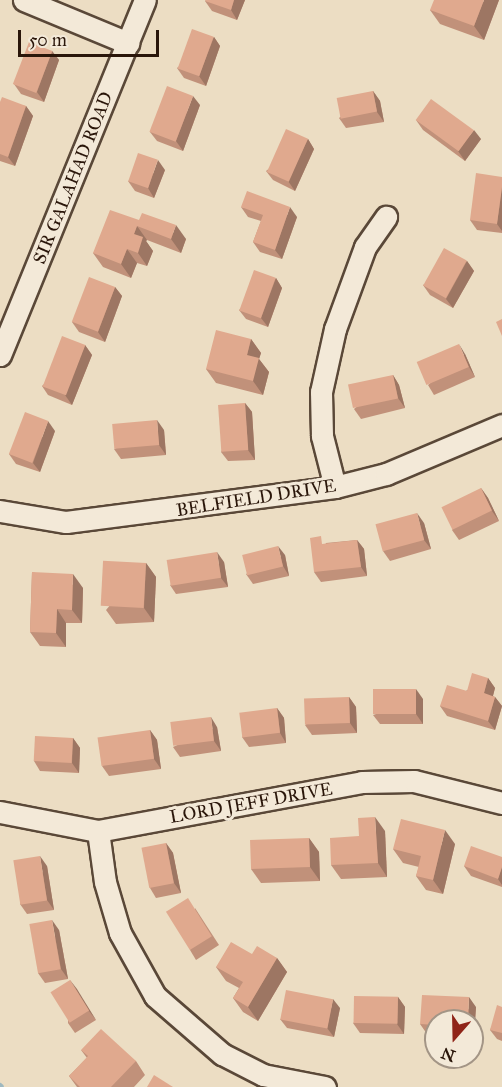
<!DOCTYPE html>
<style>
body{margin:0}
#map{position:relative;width:502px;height:1087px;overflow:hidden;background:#ecddc3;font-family:"IM FELL Great Primer",serif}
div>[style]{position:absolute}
.stream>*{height:6px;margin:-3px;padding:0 3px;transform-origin:3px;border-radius:3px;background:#9fb8bf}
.roads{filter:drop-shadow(2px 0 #5a4838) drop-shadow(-2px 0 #5a4838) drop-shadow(0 2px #5a4838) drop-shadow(0 -2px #5a4838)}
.street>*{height:21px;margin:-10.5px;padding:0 10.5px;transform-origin:10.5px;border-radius:10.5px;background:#f3e9d8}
.wall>*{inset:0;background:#c1917a}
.shaded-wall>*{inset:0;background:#9d7663}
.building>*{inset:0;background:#e0a98e;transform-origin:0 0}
span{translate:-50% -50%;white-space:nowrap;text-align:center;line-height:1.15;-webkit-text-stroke:6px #f3e9d8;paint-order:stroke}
.street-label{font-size:18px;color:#2a160a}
.north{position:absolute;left:424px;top:1009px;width:60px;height:60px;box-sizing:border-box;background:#f3e9d8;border:2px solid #a39586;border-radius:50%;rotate:200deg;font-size:16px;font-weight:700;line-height:24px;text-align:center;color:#2a160a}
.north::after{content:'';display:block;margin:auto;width:21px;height:27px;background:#8f2418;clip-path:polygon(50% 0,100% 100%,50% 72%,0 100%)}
.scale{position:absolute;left:18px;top:30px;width:141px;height:27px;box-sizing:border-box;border:3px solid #2a160a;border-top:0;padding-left:8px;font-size:18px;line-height:21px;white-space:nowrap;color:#2a160a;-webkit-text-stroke:4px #f3e9d8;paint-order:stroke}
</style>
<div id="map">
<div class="stream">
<i style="left:0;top:1086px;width:1px;rotate:45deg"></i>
</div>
<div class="roads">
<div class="street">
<i style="left:24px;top:0;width:113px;rotate:22.5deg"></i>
<i style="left:0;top:355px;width:383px;rotate:-67.8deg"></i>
<i style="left:335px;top:487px;width:53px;rotate:-104.3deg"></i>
<i style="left:322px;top:436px;width:44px;rotate:-91.3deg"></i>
<i style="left:321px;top:392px;width:65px;rotate:-77.5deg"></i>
<i style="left:335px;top:329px;width:87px;rotate:-69.9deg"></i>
<i style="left:365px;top:247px;width:37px;rotate:-55deg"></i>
<i style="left:0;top:511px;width:67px;rotate:9.5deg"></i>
<i style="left:66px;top:522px;width:271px;rotate:-7.4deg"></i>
<i style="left:335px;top:487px;width:53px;rotate:-14.3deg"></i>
<i style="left:386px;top:474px;width:126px;rotate:-22.9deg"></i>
<i style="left:0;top:812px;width:100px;rotate:11deg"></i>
<i style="left:98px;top:831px;width:269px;rotate:-10.5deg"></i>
<i style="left:362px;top:782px;width:52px;rotate:-1.1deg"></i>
<i style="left:414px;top:781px;width:91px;rotate:14deg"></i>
<i style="left:98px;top:831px;width:51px;rotate:82.2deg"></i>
<i style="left:105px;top:882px;width:53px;rotate:73.6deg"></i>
<i style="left:120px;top:933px;width:72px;rotate:60.9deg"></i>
<i style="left:155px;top:996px;width:89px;rotate:40.9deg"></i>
<i style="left:222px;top:1054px;width:46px;rotate:27.1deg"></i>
<i style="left:263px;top:1075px;width:63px;rotate:11deg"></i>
</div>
</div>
<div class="wall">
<i style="clip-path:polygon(206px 0,245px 0,237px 20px,212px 11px,205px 1px)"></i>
<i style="clip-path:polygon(499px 0,484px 40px,440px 24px,430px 10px)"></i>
<i style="clip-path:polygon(214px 37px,220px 46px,206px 86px,184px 78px,177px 68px)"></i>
<i style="clip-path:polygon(52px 51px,59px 60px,44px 102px,21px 94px,14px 84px)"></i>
<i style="clip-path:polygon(373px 91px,380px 101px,384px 122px,346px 128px,339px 118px)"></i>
<i style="clip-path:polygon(0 102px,26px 106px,33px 116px,15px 166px,0 161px)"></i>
<i style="clip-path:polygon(200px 105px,183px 151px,157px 141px,150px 132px)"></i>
<i style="clip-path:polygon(416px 120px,481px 139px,465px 161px,423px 130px)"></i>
<i style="clip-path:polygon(308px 139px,314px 149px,295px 191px,273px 180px,266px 171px)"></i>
<i style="clip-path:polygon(165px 170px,154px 198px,135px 191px,128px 181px)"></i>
<i style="clip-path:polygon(502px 177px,502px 233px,477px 230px,470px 220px)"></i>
<i style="clip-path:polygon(241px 207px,297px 217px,282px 259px,260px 252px,253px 242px,261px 221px,248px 217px)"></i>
<i style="clip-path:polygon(139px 220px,186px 239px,181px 253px,147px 240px,146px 241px,153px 251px,147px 266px,137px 263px,131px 278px,103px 267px,93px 253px)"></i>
<i style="clip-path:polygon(467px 261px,474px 271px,453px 308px,430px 295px,423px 285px)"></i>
<i style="clip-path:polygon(276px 278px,282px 288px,268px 327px,246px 319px,239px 310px)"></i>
<i style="clip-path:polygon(115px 287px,122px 296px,105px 342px,79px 332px,72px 322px)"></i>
<i style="clip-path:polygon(251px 339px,261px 353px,259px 359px,269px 372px,263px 395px,216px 383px,206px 369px)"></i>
<i style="clip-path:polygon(85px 345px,92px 355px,72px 405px,48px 395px,42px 386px)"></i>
<i style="clip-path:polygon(465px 354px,475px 377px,434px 395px,428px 385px)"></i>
<i style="clip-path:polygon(393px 375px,399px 385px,405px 408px,361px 419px,354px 409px)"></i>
<i style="clip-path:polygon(245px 403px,252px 412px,255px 460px,228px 461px,221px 452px)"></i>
<i style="clip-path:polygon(164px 430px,166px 455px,121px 459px,114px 449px)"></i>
<i style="clip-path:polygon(55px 431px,40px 472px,16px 464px,9px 454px)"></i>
<i style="clip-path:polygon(481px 488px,488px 498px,499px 521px,459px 540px,452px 530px)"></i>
<i style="clip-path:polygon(424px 523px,431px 549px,390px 561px,383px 551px)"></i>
<i style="clip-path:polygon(357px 540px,364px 549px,367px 576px,321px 582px,314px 572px,326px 543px)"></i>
<i style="clip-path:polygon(285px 555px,289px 576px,253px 584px,246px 574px)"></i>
<i style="clip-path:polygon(224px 562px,228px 587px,176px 594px,170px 585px)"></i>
<i style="clip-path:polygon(146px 563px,156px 577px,154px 622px,116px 624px,106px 610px)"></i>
<i style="clip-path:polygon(32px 572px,83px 588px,82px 623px,66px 623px,66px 647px,40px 646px,30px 632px)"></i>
<i style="clip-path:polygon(488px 678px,495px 688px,493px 696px,495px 697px,502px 706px,495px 730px,447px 716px,440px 706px)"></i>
<i style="clip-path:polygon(349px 697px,356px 707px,357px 733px,312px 735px,305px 725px)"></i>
<i style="clip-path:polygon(423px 699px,423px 724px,380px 724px,373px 715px)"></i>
<i style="clip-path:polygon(277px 708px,284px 718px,286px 743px,249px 747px,242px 737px)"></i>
<i style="clip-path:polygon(217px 727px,221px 751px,180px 757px,173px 747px)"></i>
<i style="clip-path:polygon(150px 730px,157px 740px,161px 769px,109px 776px,102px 766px)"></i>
<i style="clip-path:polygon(73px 738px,80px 748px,79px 773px,40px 771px,34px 761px)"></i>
<i style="clip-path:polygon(385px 831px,387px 877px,341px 879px,331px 865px,359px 836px)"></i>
<i style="clip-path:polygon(309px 838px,319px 852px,320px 881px,261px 883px,251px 869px)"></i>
<i style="clip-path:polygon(166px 843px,173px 853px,181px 893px,156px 898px,150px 888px)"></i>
<i style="clip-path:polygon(455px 844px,443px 894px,426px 890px,416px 876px,419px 867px,403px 863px,393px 849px)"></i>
<i style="clip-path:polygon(502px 857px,502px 887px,471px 876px,464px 866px)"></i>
<i style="clip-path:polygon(47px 866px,54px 910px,27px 914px,20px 904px)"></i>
<i style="clip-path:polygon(195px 908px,219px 945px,196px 960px,190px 950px)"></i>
<i style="clip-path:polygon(59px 930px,68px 979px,45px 983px,38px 973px)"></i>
<i style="clip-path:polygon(252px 954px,277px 958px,287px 972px,258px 1021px,243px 1012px,233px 998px,239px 988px,226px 981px,216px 967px)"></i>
<i style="clip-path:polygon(70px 980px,96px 1020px,75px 1033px,68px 1023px)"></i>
<i style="clip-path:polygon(398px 997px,405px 1007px,404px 1034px,360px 1033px,353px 1023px)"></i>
<i style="clip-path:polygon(476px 1007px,474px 1036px,472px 1036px,472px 1021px,436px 1021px,436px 1034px,427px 1034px,420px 1024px)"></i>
<i style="clip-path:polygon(502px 1007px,502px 1041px,497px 1039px,490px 1030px)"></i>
<i style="clip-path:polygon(340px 1008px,334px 1037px,287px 1028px,280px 1019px)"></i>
<i style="clip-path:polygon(81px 1050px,136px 1061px,145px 1075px,134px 1087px,77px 1087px,69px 1076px,87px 1058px)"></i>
</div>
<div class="shaded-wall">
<i style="clip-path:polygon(234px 0,245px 0,237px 20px,231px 10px)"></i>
<i style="clip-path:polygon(484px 0,499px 0,484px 40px,474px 26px)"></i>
<i style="clip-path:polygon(214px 37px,220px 46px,206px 86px,199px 76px)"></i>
<i style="clip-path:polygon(52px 51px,59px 60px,44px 102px,37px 92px)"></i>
<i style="clip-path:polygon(373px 91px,380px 101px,384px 122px,377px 112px)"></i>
<i style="clip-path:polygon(193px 96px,200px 105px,183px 151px,176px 141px)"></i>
<i style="clip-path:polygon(26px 106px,33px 116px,15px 166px,8px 157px)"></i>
<i style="clip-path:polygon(474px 130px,481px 139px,465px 161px,458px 151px)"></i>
<i style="clip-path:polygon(308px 139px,314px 149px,295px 191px,288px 181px)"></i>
<i style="clip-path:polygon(158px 160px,165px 170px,154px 198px,148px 188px)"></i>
<i style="clip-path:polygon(502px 187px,502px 231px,497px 224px)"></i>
<i style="clip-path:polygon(290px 207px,297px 217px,282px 259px,275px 250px)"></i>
<i style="clip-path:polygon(176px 225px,186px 239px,181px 253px,171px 239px)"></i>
<i style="clip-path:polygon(137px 226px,147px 240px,146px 241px,153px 251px,147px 266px,138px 253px,134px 234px)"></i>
<i style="clip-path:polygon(127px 249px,137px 263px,131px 278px,121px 264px)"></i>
<i style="clip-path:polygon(467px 261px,474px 271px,453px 308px,446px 299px)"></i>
<i style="clip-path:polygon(276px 278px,282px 288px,268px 327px,261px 318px)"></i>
<i style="clip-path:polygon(115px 287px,122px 296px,105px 342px,98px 332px)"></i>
<i style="clip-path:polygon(251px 339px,261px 353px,259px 359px,269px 372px,263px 395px,253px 381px,247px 355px)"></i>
<i style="clip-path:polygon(459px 344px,465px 354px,475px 377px,469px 367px)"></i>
<i style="clip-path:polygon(85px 345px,92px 355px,72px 405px,65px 395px)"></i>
<i style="clip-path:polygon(393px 375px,399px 385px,405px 408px,398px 398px)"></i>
<i style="clip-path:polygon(245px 403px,252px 412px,255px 460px,248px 450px)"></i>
<i style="clip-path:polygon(157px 420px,164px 430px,166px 455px,159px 445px)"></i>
<i style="clip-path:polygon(48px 421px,55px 431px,40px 472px,33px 463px)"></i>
<i style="clip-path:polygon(481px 488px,488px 498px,499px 521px,492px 511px)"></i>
<i style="clip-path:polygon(417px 513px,424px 523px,431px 549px,424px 540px)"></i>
<i style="clip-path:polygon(357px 540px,364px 549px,367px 576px,361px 567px)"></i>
<i style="clip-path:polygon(278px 546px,285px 555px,289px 576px,283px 566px)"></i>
<i style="clip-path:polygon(217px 552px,224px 562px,228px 587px,221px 578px)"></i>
<i style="clip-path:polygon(146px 563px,156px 577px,154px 622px,144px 608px)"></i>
<i style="clip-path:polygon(73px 574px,83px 588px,82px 623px,72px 610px)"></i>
<i style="clip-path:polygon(57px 609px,66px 623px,66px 647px,56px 633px)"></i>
<i style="clip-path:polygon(488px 678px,495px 688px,491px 703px,484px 693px)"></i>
<i style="clip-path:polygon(416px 689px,423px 699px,423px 724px,416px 714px)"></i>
<i style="clip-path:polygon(349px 697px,356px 707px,357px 733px,350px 723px)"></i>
<i style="clip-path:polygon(495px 697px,502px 706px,495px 730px,488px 721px)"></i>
<i style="clip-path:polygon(277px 708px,284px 718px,286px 743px,280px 733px)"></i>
<i style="clip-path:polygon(211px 717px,217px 727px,221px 751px,214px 741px)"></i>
<i style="clip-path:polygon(150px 730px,157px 740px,161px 769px,154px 759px)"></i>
<i style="clip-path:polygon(73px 738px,80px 748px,79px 773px,72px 763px)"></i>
<i style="clip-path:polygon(375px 817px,385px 831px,387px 877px,378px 863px)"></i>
<i style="clip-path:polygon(445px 830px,455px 844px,443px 894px,433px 880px)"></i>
<i style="clip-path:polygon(309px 838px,319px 852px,320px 881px,310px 867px)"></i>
<i style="clip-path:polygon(166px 843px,173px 853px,181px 893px,174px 883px)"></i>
<i style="clip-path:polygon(40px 856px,47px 866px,54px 910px,47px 900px)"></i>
<i style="clip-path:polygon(502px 867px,502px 885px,498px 879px)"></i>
<i style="clip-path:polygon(52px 920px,59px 930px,68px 979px,61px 969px)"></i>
<i style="clip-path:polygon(277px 958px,287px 972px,258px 1021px,248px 1007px)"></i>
<i style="clip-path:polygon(70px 980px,77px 989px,96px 1020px,89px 1011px)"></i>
<i style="clip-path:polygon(398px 997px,405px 1007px,404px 1034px,397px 1024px)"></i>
<i style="clip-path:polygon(469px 997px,476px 1007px,474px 1036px,472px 1032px,472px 1021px,468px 1021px)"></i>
<i style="clip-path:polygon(333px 999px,340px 1008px,334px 1037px,327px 1028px)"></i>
</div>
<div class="building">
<i style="clip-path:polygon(206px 0,234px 0,231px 10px,205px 1px)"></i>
<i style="clip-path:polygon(434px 0,484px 0,474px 26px,430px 10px)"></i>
<i style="left:192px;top:29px;width:23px;height:42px;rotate:20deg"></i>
<i style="left:29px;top:42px;width:25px;height:45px;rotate:21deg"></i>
<i style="left:167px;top:86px;width:28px;height:49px;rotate:21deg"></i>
<i style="left:373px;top:91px;width:21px;height:37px;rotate:79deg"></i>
<i style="clip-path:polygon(2px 97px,26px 106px,8px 157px,0 154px,0 102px)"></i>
<i style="left:431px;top:99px;width:53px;height:26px;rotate:36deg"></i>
<i style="left:286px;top:129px;width:24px;height:47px;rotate:24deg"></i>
<i style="left:138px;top:153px;width:21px;height:30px;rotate:19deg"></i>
<i style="clip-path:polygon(476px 173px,502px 177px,502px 187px,497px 224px,470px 220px)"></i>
<i style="clip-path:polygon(247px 191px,290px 207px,275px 250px,253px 242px,263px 215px,241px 207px)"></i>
<i style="clip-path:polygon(110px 210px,139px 220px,142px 213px,176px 225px,171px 239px,137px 226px,134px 234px,143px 237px,138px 253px,127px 249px,121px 264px,93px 253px)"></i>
<i style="left:444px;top:248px;width:26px;height:43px;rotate:29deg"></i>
<i style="left:254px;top:270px;width:23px;height:43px;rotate:20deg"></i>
<i style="left:89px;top:277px;width:28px;height:48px;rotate:21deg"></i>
<i style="clip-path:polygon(502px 319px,502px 336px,496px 322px)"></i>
<i style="clip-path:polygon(216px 330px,251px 339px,247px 355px,259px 358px,253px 381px,206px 369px)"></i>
<i style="left:62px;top:336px;width:25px;height:54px;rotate:21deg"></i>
<i style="left:459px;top:344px;width:25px;height:46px;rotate:67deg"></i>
<i style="left:393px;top:375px;width:24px;height:46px;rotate:78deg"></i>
<i style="left:245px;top:403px;width:47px;height:27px;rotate:86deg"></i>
<i style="left:25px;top:412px;width:25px;height:45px;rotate:21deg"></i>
<i style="left:157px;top:420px;width:25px;height:45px;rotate:85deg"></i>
<i style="left:481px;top:488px;width:25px;height:44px;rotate:64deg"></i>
<i style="left:417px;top:513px;width:28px;height:43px;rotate:75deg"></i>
<i style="clip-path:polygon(321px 536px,322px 544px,357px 540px,361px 567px,314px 572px,310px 538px)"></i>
<i style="left:278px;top:546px;width:21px;height:37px;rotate:76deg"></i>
<i style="left:217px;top:552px;width:26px;height:51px;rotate:81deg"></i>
<i style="left:146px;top:563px;width:45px;height:43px;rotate:93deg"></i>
<i style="clip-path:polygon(32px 572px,73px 574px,72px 610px,57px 609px,56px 633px,30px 632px)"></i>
<i style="clip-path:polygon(472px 673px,488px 678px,484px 693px,495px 697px,488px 721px,440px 706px,447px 685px,467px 691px)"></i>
<i style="left:416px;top:689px;width:25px;height:43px;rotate:90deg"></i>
<i style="left:349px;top:697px;width:26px;height:45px;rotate:88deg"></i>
<i style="left:277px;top:708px;width:25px;height:38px;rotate:83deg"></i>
<i style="left:211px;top:717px;width:24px;height:41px;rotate:83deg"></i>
<i style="left:150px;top:730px;width:29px;height:53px;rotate:82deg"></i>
<i style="left:35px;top:736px;width:38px;height:25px;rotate:3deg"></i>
<i style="clip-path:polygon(375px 817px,378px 863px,331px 865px,330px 838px,359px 836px,358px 818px)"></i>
<i style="clip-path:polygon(401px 819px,445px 830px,433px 880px,416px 876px,421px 856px,393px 849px)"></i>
<i style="left:309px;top:838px;width:29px;height:59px;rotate:88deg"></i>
<i style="left:166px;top:843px;width:41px;height:25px;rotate:79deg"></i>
<i style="clip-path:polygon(471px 846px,502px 857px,502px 867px,498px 879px,464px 866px)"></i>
<i style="left:40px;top:856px;width:45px;height:27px;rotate:81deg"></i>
<i style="left:188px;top:898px;width:45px;height:26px;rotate:58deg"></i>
<i style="left:52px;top:920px;width:50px;height:23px;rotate:80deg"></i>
<i style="clip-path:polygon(231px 942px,252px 954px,257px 946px,277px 958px,248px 1007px,233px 998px,243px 982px,216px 967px)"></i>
<i style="left:70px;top:980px;width:36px;height:23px;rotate:58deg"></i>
<i style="left:286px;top:990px;width:48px;height:30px;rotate:11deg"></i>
<i style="clip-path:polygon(422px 995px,469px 997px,468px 1021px,436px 1021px,436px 1025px,420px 1024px)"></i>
<i style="left:354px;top:996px;width:44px;height:27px;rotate:1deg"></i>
<i style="clip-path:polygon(497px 1005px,502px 1007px,502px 1033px,490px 1030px)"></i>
<i style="clip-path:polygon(101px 1029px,136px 1061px,111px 1087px,80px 1087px,69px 1076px,88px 1056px,81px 1050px)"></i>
<i style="clip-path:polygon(154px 1075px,173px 1087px,147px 1087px)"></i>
</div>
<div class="street-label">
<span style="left:73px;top:178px;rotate:-68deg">SIR GALAHAD ROAD</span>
<span style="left:256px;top:498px;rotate:-9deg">BELFIELD DRIVE</span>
<span style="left:251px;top:803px;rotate:-10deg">LORD JEFF DRIVE</span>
</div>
<div class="north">N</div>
<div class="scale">50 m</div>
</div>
